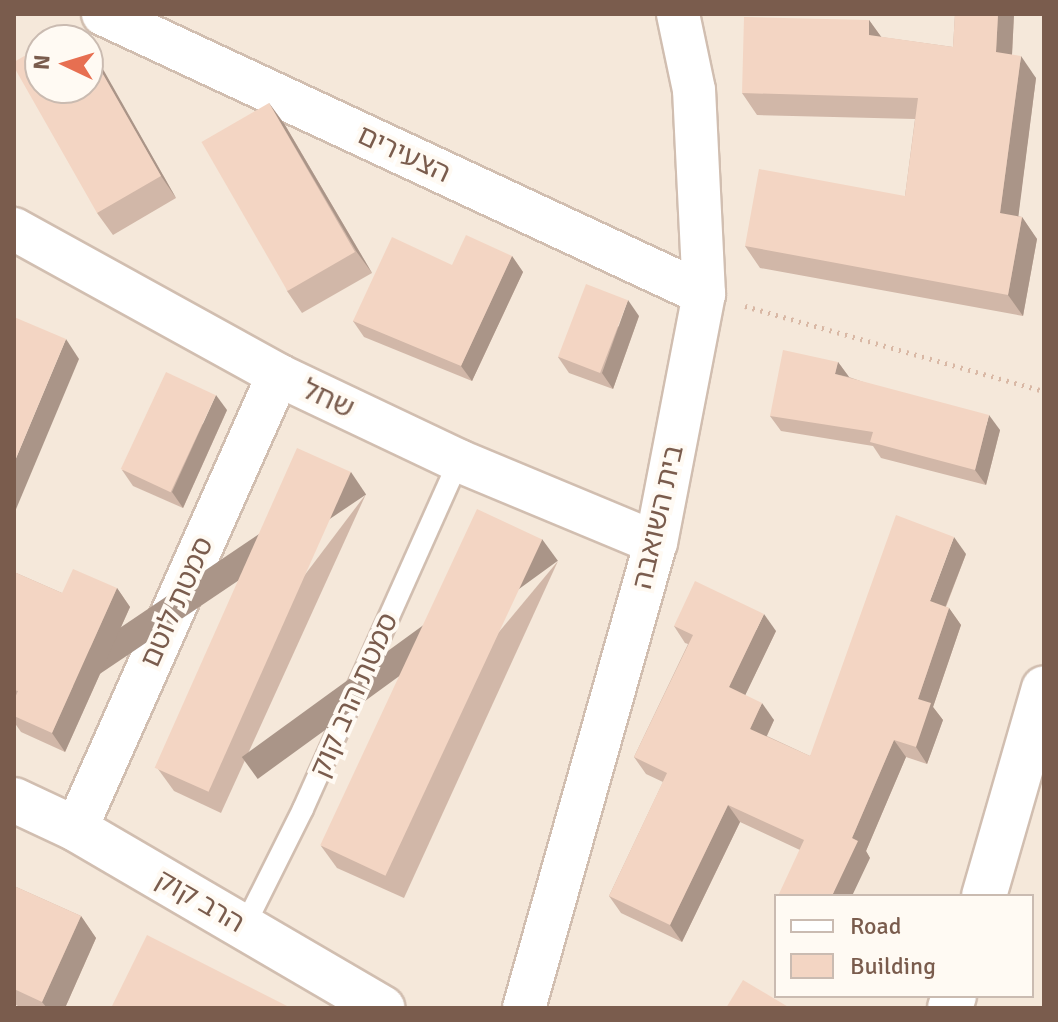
<!DOCTYPE html>
<meta charset="utf-8">
<style>
body{margin:0}
#map{position:relative;width:1058px;height:1022px;overflow:hidden;background:#fdf6ec;font-family:Signika,"Noto Sans Hebrew",sans-serif}
div>[style]{position:absolute}
.residential>*{inset:0;background:#f5e8da}
.path>*{height:5px;margin-top:-2.5px;transform-origin:0;background:repeating-linear-gradient(90deg,#d9b8a5 0 2px,transparent 0 8px)}
.roads{filter:drop-shadow(2px 0 #d1beb0) drop-shadow(-2px 0 #d1beb0) drop-shadow(0 2px #d1beb0) drop-shadow(0 -2px #d1beb0)}
.lane>*{height:20px;margin:-10px;padding:0 10px;transform-origin:10px;border-radius:10px;background:#fff}
.street>*{height:42px;margin:-21px;padding:0 21px;transform-origin:21px;border-radius:21px;background:#fff}
.secondary>*{height:44px;margin:-22px;padding:0 22px;transform-origin:22px;border-radius:22px;background:#fff}
.wall>*{inset:0;background:#d1b7a8}
.shaded-wall>*{inset:0;background:#aa9588;transform-origin:0 0}
.building>*{inset:0;background:#f3d5c3;transform-origin:0 0}
span{translate:-50% -50%;white-space:nowrap;text-align:center;line-height:1.15;-webkit-text-stroke:8px #fffaf3;paint-order:stroke}
.street-label{font-size:28px;color:#7a5c4d}
.frame{position:absolute;inset:0;border:16px solid #7a5c4d;pointer-events:none}
.legend{position:absolute;left:774px;top:894px;width:260px;height:104px;box-sizing:border-box;background:#fffaf3;border:2px solid #cabbb1;margin:0;padding:10px 14px;list-style:none;font-size:24px;color:#7a5c4d}
.legend li{display:flex;align-items:center;gap:16px;height:40px}
.legend b{width:40px;border:2px solid #cabbb1}
.north{position:absolute;left:24px;top:24px;width:80px;height:80px;box-sizing:border-box;background:#fffaf3;border:2px solid #cabbb1;border-radius:50%;rotate:274deg;font-size:22px;font-weight:700;line-height:32px;text-align:center;color:#7a5c4d}
.north::after{content:'';display:block;margin:auto;width:28px;height:36px;background:#e76f51;clip-path:polygon(50% 0,100% 100%,50% 72%,0 100%)}
</style>
<div id="map">
<div class="residential">
<i style="clip-path:polygon(evenodd,14px 14px,1044px 14px,1044px 1008px,14px 1008px,14px 14px,40px 40px,88px 40px,88px 88px,40px 88px,40px 40px,14px 14px,776px 896px,1032px 896px,1032px 996px,776px 996px,776px 896px)"></i>
</div>
<div class="path">
<i style="left:745px;top:306px;width:311px;rotate:15.9deg"></i>
</div>
<div class="roads">
<div class="lane">
<i style="left:244px;top:927px;width:132px;rotate:-63.4deg"></i>
<i style="left:303px;top:809px;width:381px;rotate:-65.9deg"></i>
</div>
<div class="street">
<i style="left:103px;top:14px;width:663px;rotate:24.98deg"></i>
<i style="left:14px;top:229px;width:302px;rotate:28.9deg"></i>
<i style="left:278px;top:375px;width:200px;rotate:25.4deg"></i>
<i style="left:459px;top:461px;width:213px;rotate:22.6deg"></i>
<i style="left:76px;top:829px;width:497px;rotate:-66deg"></i>
<i style="left:524px;top:1008px;width:483px;rotate:-74.2deg"></i>
<i style="left:656px;top:543px;width:254px;rotate:-79.1deg"></i>
<i style="left:704px;top:294px;width:204px;rotate:-92.8deg"></i>
<i style="left:694px;top:90px;width:78px;rotate:-101.9deg"></i>
</div>
<div class="secondary">
<i style="left:14px;top:800px;width:68px;rotate:25.1deg"></i>
<i style="left:76px;top:829px;width:355px;rotate:30.3deg"></i>
<i style="left:984px;top:896px;width:216px;rotate:-73.9deg"></i>
<i style="left:950px;top:1008px;width:13px;rotate:-72deg"></i>
</div>
</div>
<div class="wall">
<i style="clip-path:polygon(955px 14px,1014px 14px,1012px 55px,1036px 78px,1018px 216px,1022px 217px,1037px 239px,1023px 316px,760px 268px,745px 246px,905px 196px,915px 119px,757px 115px,742px 93px,869px 20px,881px 37px,953px 47px)"></i>
<i style="clip-path:polygon(88px 44px,176px 198px,113px 235px,97px 213px,88px 88px)"></i>
<i style="clip-path:polygon(269px 103px,285px 125px,372px 273px,302px 313px,287px 291px)"></i>
<i style="clip-path:polygon(512px 256px,523px 272px,472px 381px,364px 337px,353px 321px,452px 265px)"></i>
<i style="clip-path:polygon(639px 316px,613px 389px,569px 373px,558px 357px)"></i>
<i style="clip-path:polygon(838px 362px,849px 377px,1000px 430px,986px 485px,881px 458px,873px 446px,781px 431px,770px 416px)"></i>
<i style="clip-path:polygon(227px 410px,183px 508px,133px 486px,122px 470px)"></i>
<i style="clip-path:polygon(366px 494px,221px 813px,174px 791px,158px 769px)"></i>
<i style="clip-path:polygon(966px 554px,946px 607px,949px 608px,961px 625px,933px 707px,943px 720px,927px 764px,906px 757px,866px 851px,870px 858px,800px 850px,740px 822px,682px 942px,621px 913px,609px 896px,663px 782px,646px 774px,634px 757px,688px 644px,685px 643px,674px 626px,776px 631px,745px 695px,774px 720px,767px 736px,810px 756px)"></i>
<i style="clip-path:polygon(558px 561px,404px 898px,337px 868px,321px 846px)"></i>
<i style="clip-path:polygon(14px 572px,62px 593px,117px 588px,130px 607px,65px 752px,21px 732px,14px 722px)"></i>
<i style="clip-path:polygon(14px 886px,81px 916px,96px 938px,65px 1008px,22px 1008px,14px 1004px)"></i>
</div>
<div class="shaded-wall">
<i style="clip-path:polygon(998px 14px,1014px 14px,1011px 74px,996px 52px)"></i>
<i style="clip-path:polygon(869px 20px,885px 42px,869px 35px)"></i>
<i style="clip-path:polygon(88px 44px,91px 48px,176px 198px,161px 176px,88px 48px)"></i>
<i style="clip-path:polygon(1021px 56px,1036px 78px,1016px 235px,1000px 213px)"></i>
<i style="clip-path:polygon(269px 103px,285px 125px,372px 273px,356px 251px)"></i>
<i style="clip-path:polygon(1022px 217px,1037px 239px,1023px 316px,1008px 295px)"></i>
<i style="clip-path:polygon(512px 256px,523px 272px,472px 381px,461px 366px)"></i>
<i style="clip-path:polygon(628px 300px,639px 316px,613px 389px,602px 373px)"></i>
<i style="clip-path:polygon(66px 339px,79px 359px,14px 514px,14px 463px)"></i>
<i style="clip-path:polygon(838px 362px,849px 377px,835px 374px)"></i>
<i style="clip-path:polygon(216px 395px,227px 410px,183px 508px,172px 492px)"></i>
<i style="clip-path:polygon(989px 415px,1000px 430px,986px 485px,975px 470px)"></i>
<i style="left:351px;top:472px;width:27px;height:350px;rotate:56deg"></i>
<i style="clip-path:polygon(954px 537px,966px 554px,941px 618px,930px 601px)"></i>
<i style="left:542px;top:539px;width:27px;height:371px;rotate:54deg"></i>
<i style="clip-path:polygon(117px 588px,130px 607px,65px 752px,52px 733px)"></i>
<i style="clip-path:polygon(949px 608px,961px 625px,933px 707px,943px 720px,927px 764px,916px 747px,918px 699px)"></i>
<i style="clip-path:polygon(764px 614px,776px 631px,741px 704px,729px 687px)"></i>
<i style="clip-path:polygon(762px 703px,774px 720px,762px 746px,750px 729px)"></i>
<i style="clip-path:polygon(894px 740px,906px 757px,866px 851px,870px 858px,852px 896px,832px 896px,852px 838px)"></i>
<i style="clip-path:polygon(728px 805px,740px 822px,682px 942px,670px 925px)"></i>
<i style="clip-path:polygon(81px 916px,96px 938px,65px 1008px,47px 1008px,42px 1002px)"></i>
</div>
<div class="building">
<i style="clip-path:polygon(955px 14px,998px 14px,996px 52px,1021px 56px,1000px 213px,1022px 217px,1008px 295px,745px 246px,759px 169px,905px 196px,918px 98px,742px 93px,744px 17px,869px 20px,869px 35px,953px 47px)"></i>
<i style="clip-path:polygon(75px 26px,83px 40px,52px 40px)"></i>
<i style="clip-path:polygon(40px 47px,40px 88px,88px 88px,88px 48px,161px 176px,97px 213px,14px 67px,14px 62px)"></i>
<i style="left:269px;top:103px;width:172px;height:78px;rotate:60deg"></i>
<i style="clip-path:polygon(466px 235px,512px 256px,461px 366px,353px 321px,392px 237px,452px 265px)"></i>
<i style="left:586px;top:284px;width:45px;height:78px;rotate:21deg"></i>
<i style="clip-path:polygon(14px 317px,66px 339px,14px 463px)"></i>
<i style="clip-path:polygon(783px 350px,838px 362px,835px 374px,989px 415px,975px 470px,870px 442px,873px 432px,770px 416px)"></i>
<i style="left:166px;top:372px;width:55px;height:107px;rotate:25deg"></i>
<i style="left:297px;top:448px;width:59px;height:350px;rotate:24deg"></i>
<i style="left:477px;top:509px;width:72px;height:371px;rotate:25deg"></i>
<i style="clip-path:polygon(896px 515px,954px 537px,930px 601px,949px 608px,918px 699px,931px 703px,916px 747px,894px 740px,852px 838px,858px 841px,832px 896px,778px 896px,804px 840px,728px 805px,670px 925px,609px 896px,667px 773px,634px 757px,693px 635px,674px 626px,695px 581px,764px 614px,729px 687px,762px 703px,750px 729px,810px 756px)"></i>
<i style="clip-path:polygon(73px 569px,117px 588px,52px 733px,14px 716px,14px 700px,18px 691px,14px 690px,14px 572px,62px 593px)"></i>
<i style="clip-path:polygon(14px 886px,81px 916px,42px 1002px,14px 989px)"></i>
<i style="clip-path:polygon(147px 935px,291px 1008px,111px 1008px)"></i>
<i style="clip-path:polygon(743px 980px,790px 1008px,726px 1008px)"></i>
</div>
<div class="street-label">
<span style="left:404px;top:154px;rotate:25deg">הצעירים</span>
<span style="left:328px;top:399px;rotate:25deg">שחל</span>
<span style="left:658px;top:517px;rotate:-77deg">בית השואבה</span>
<span style="left:177px;top:602px;rotate:-66deg">סמטת לוטם</span>
<span style="left:354px;top:695px;rotate:-66deg">סמטת הרב קוק</span>
<span style="left:200px;top:901px;rotate:30deg">הרב קוק</span>
</div>
<div class="frame"></div>
<ul class="legend">
<li><b style="height:10px;background:#fff"></b>Road</li>
<li><b style="height:22px;background:#f3d5c3"></b>Building</li>
</ul>
<div class="north">N</div>
</div>
